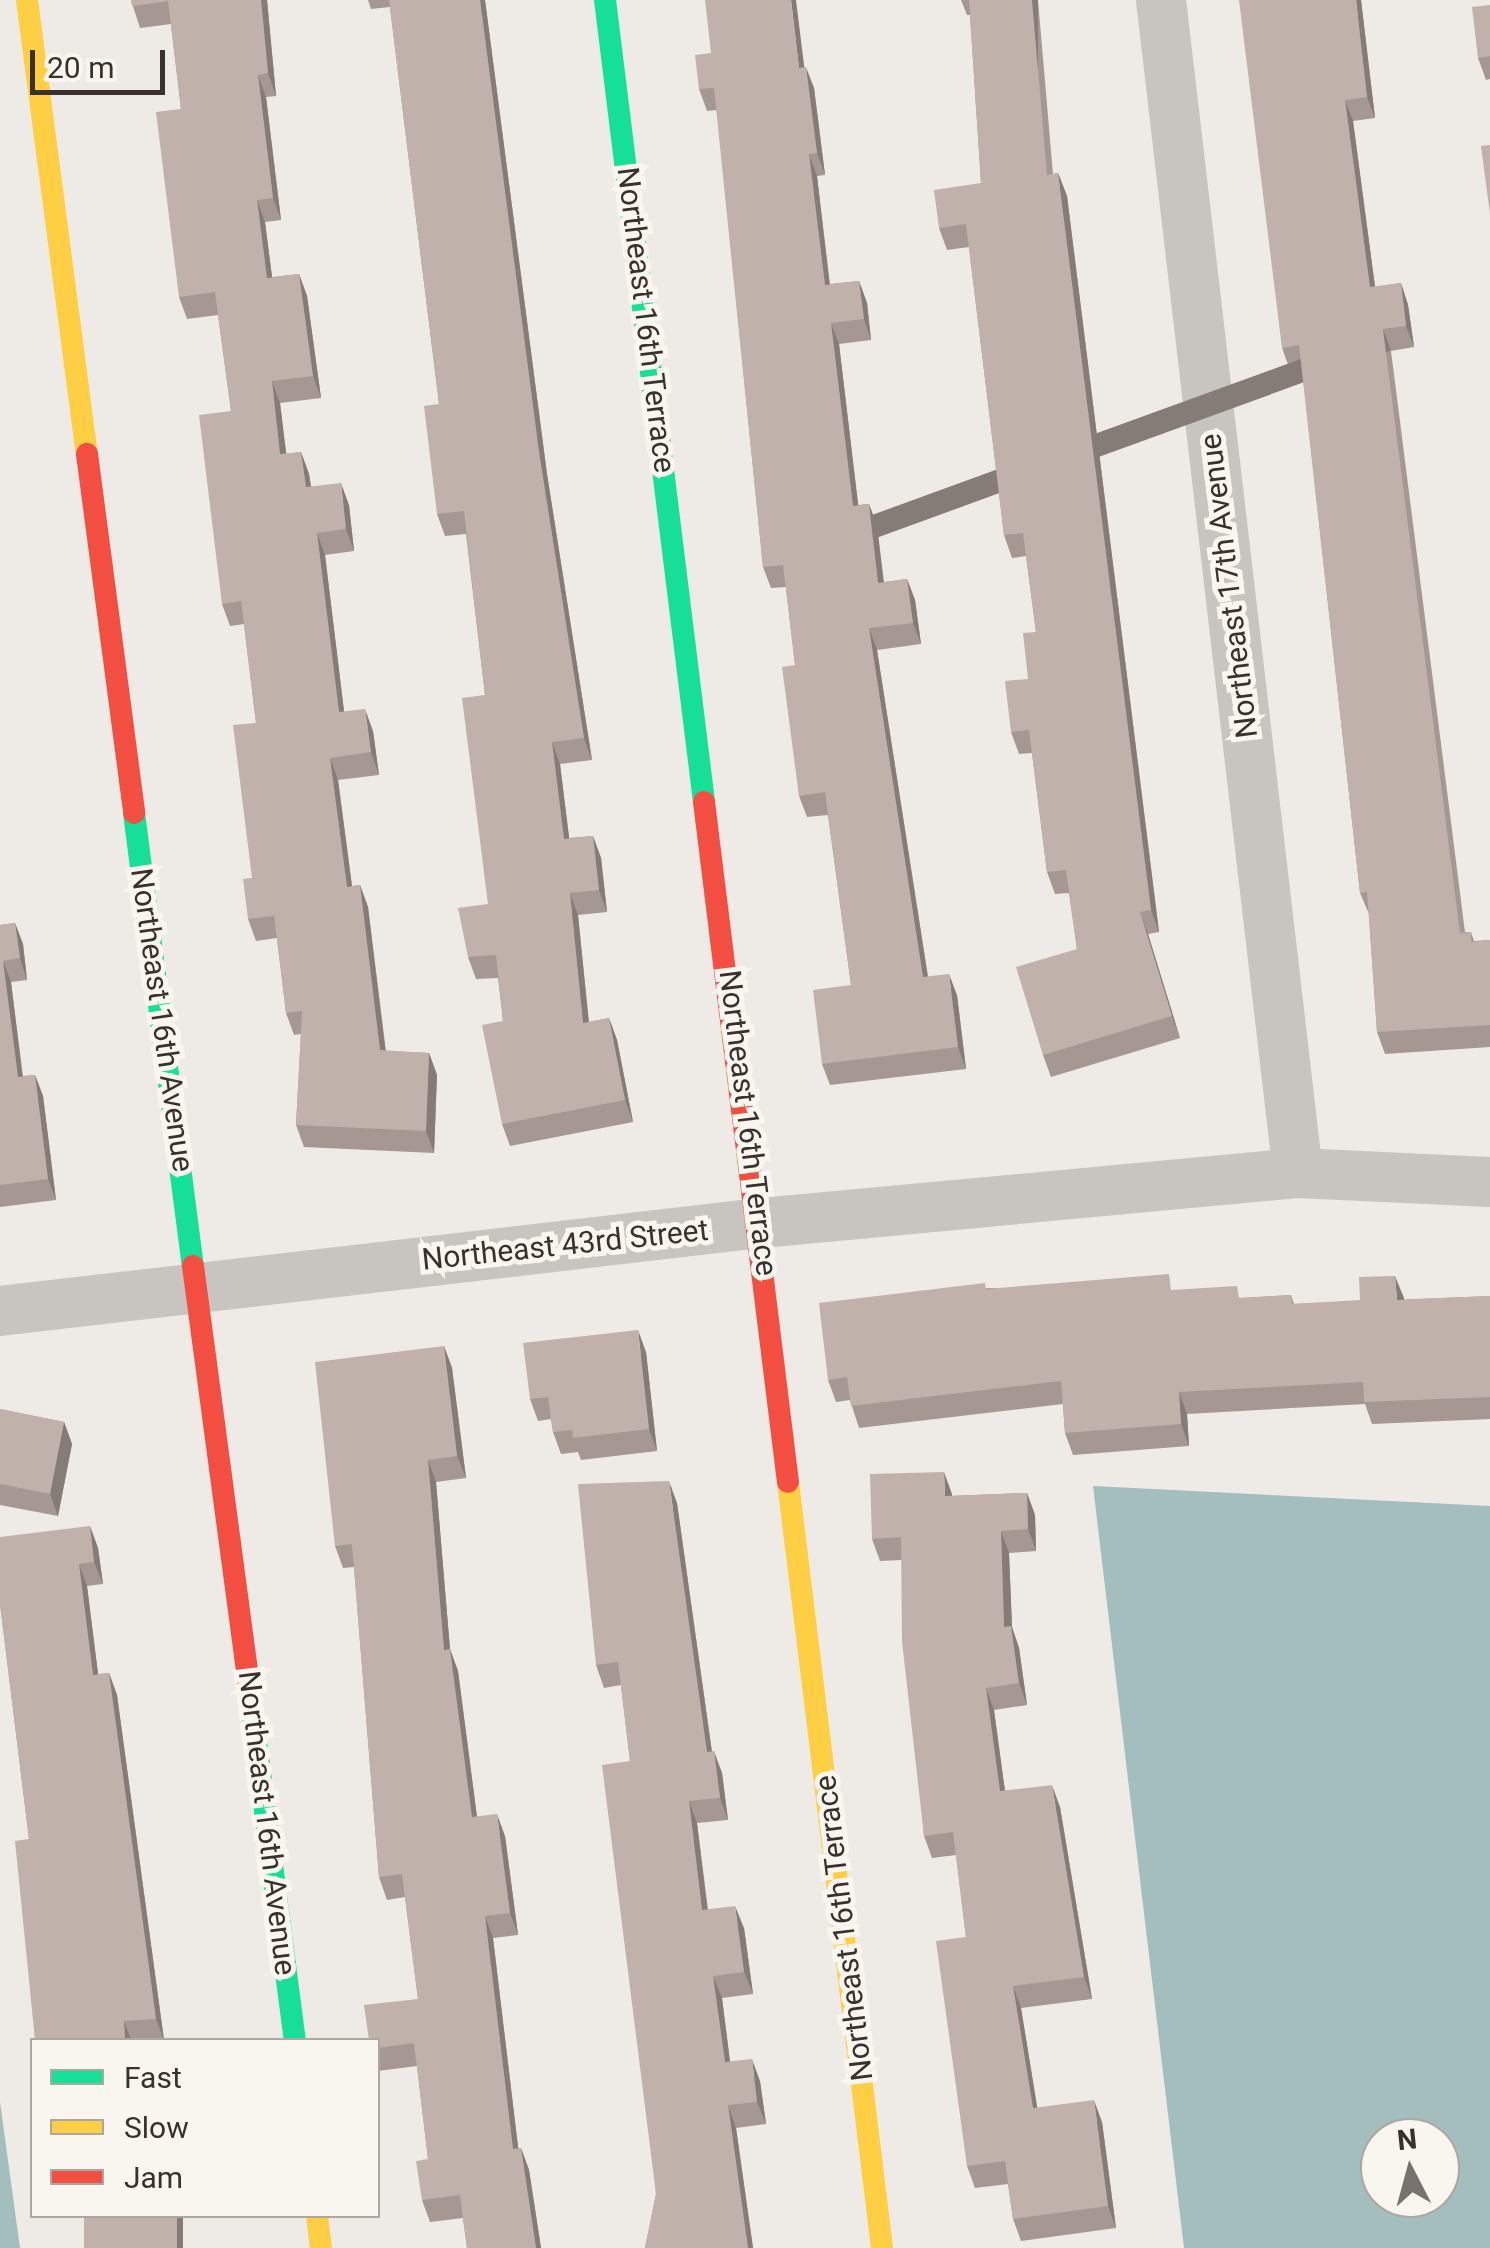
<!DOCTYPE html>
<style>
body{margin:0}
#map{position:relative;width:1490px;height:2248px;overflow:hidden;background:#eeebe6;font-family:Roboto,sans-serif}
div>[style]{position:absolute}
.water>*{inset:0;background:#a4bdbd}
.street>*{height:50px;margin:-25px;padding:0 25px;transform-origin:25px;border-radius:25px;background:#c8c4bf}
.fast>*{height:22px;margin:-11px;padding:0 11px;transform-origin:11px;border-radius:11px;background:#16e098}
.slow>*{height:22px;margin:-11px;padding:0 11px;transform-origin:11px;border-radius:11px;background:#ffcf43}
.jam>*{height:22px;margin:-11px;padding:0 11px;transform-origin:11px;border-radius:11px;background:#f24e42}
.wall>*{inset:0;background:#a59892}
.shaded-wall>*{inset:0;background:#867c77;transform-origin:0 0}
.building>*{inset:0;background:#c0b1aa;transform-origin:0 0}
span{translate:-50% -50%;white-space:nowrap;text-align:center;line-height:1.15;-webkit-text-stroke:10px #f9f5ef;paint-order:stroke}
.street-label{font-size:30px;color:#39312d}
.legend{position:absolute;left:30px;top:2038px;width:350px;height:180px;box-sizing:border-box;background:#f9f5ef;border:2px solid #aca7a1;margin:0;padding:12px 18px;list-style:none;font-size:30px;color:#39312d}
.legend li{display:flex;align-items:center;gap:20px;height:50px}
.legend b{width:50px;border:2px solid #aca7a1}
.north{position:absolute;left:1360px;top:2118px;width:100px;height:100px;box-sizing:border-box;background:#f9f5ef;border:2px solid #aca7a1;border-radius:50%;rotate:354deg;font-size:28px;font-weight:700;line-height:40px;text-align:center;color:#39312d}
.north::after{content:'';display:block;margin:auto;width:35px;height:45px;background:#78726e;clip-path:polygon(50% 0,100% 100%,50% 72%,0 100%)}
.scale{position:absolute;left:30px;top:50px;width:135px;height:45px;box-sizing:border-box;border:5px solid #39312d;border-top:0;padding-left:12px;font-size:30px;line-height:35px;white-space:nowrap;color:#39312d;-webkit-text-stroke:8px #f9f5ef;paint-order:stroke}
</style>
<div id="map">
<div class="water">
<i style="clip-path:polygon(evenodd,1093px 1486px,1490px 1506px,1490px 2248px,1184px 2248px,1093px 1486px,1380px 2138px,1440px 2138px,1440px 2198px,1380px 2198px,1380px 2138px)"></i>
<i style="clip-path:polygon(0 2102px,20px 2248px,0 2248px)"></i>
</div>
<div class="street">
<i style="left:1161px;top:0;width:1181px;rotate:83.34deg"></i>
<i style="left:0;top:1311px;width:766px;rotate:-6.6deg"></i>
<i style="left:761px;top:1223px;width:539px;rotate:-5.32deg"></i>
<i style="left:1298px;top:1173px;width:192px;rotate:2.7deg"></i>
</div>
<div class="fast">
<i style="left:605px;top:0;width:808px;rotate:82.96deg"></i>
<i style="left:134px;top:813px;width:457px;rotate:82.6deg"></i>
<i style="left:251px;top:1703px;width:340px;rotate:82.6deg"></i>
</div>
<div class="slow">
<i style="left:27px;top:0;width:458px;rotate:82.5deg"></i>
<i style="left:788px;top:1482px;width:772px;rotate:83deg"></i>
<i style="left:317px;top:2216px;width:32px;rotate:83deg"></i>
</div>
<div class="jam">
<i style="left:87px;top:454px;width:362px;rotate:82.5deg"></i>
<i style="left:704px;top:802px;width:685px;rotate:82.96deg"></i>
<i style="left:193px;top:1266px;width:441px;rotate:82.4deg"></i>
</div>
<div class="wall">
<i style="clip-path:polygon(131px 0,267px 0,276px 96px,266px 97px,281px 220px,265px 222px,272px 277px,299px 274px,307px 296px,321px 398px,280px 403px,286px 454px,301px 452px,309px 474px,311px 486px,349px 505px,354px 551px,325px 555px,344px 712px,373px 731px,379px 775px,338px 780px,352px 886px,360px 885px,368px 907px,386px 1051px,429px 1053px,437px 1075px,434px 1153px,304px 1147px,296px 1125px,301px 1034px,294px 1035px,286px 1013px,277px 938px,256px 941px,248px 919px,252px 878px,256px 723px,244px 624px,230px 626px,222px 604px,231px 411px,218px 315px,187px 319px,179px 297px,181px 109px,171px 24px,140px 28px)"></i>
<i style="clip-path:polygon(368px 0,485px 0,547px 474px,592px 760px,560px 764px,569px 838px,593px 836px,601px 858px,607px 912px,578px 915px,589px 1022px,609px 1018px,617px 1040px,633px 1122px,510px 1146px,502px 1124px,503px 1021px,498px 978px,476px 979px,468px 957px,488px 904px,485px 695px,466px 534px,445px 536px,437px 514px,439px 404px,390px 7px,371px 9px)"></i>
<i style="clip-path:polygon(961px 0,1038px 0,1053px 174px,1058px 173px,1067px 196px,1159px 932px,1148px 934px,1180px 1038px,1051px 1077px,1043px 1055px,1077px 949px,1069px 893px,1055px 894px,1047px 872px,1032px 753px,1019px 754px,1011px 732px,1028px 679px,1036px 632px,1026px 556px,1012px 558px,1004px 535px,969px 247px,947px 250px,939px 228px,981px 183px,970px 15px,967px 15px)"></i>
<i style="clip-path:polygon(1361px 0,1375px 118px,1353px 121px,1375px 287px,1401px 283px,1408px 305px,1414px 347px,1391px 351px,1465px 932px,1471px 932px,1474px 941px,1490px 940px,1490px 1047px,1385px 1054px,1377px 1032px,1369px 914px,1360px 893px,1302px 368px,1290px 370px,1282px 348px)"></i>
<i style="clip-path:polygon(1490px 5px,1490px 79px,1486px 80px,1478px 58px)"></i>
<i style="clip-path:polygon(711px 53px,804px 67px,814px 88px,825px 175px,817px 176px,830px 284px,859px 281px,867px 303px,871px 340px,839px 344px,858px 505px,869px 504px,877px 526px,884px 582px,907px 579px,915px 600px,921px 644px,877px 650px,928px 976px,957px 995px,966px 1069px,830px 1085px,822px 1064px,851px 985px,828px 815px,807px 817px,799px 796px,795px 665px,786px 587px,771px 588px,763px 567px,717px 110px,707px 111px,699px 89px)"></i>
<i style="clip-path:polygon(15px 923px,23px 944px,27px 980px,11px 982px,23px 1076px,35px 1075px,43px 1096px,56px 1200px,0 1207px,0 925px)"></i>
<i style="clip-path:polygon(987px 1288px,1175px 1290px,1242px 1298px,1291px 1295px,1294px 1304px,1490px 1296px,1490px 1419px,1372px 1424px,1365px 1404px,1187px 1414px,1189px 1446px,1073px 1455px,1065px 1433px,1063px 1404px,859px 1428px,850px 1400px,836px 1402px,828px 1380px)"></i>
<i style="clip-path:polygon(444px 1346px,452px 1368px,466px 1478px,436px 1482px,450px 1649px,458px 1671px,477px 1817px,505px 1836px,518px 1935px,493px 1938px,518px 2148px,521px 2148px,529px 2170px,541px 2248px,467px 2248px,463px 2218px,430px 2222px,422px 2200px,428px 2159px,417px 2066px,378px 2071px,378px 2040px,418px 1999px,405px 1897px,387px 1900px,379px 1877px,354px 1567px,343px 1568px,335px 1546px)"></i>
<i style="clip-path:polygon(646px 1352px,657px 1451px,581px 1460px,578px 1452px,561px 1454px,553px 1432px,551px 1419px,538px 1421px,530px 1399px)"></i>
<i style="clip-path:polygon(0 1409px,64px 1422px,72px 1444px,58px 1516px,0 1505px)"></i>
<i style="clip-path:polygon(1027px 1493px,1035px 1515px,1036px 1551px,1009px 1553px,1012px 1627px,1019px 1648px,1027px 1705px,994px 1710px,1005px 1791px,1060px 1807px,1092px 1999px,1021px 2008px,1037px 2108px,1102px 2122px,1116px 2228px,1021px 2241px,1013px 2219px,1008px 2184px,975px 2188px,967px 2166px,966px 1937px,956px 1855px,932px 1858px,924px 1836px,902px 1560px,880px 1561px,872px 1539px,952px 1494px,952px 1496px)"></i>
<i style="clip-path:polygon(677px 1503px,712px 1752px,722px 1773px,728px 1820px,697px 1823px,708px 1909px,744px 1928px,753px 1994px,722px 1998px,730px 2062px,760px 2081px,766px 2124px,736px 2128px,753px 2248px,645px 2248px,656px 2194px,630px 1761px,621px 1685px,604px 1688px,596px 1665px)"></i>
<i style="clip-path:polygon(90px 1526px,98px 1548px,103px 1584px,87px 1586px,98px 1674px,109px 1673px,117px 1695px,164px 2040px,35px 2040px,29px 1839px,0 1604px)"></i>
</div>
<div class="shaded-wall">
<i style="clip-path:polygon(261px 0,267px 0,276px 96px,268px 73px)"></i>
<i style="clip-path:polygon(480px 0,485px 0,547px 474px,592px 760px,584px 738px,539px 452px)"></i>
<i style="clip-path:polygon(791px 0,796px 0,807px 89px,799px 68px)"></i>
<i style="left:1032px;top:0;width:6px;height:176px"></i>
<i style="clip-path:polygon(1356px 0,1361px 0,1375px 118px,1367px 97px)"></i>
<i style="clip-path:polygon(806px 67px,814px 88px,825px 175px,817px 153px)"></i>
<i style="clip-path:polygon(258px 75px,266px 97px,281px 220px,273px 198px)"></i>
<i style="clip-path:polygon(1345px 100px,1353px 121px,1378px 309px,1370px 287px)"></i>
<i style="clip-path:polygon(809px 154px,817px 176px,832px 306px,825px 285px)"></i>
<i style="clip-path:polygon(1058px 173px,1067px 196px,1159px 932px,1151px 910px)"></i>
<i style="clip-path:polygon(257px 200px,265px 222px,275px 300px,267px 278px)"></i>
<i style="clip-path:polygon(299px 274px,307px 296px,321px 398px,313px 376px)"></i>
<i style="clip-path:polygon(859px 281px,867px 303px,871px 340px,864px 319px)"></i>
<i style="clip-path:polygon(1401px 283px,1408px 305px,1414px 347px,1406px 326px)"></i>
<i style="clip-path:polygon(831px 323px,839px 344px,861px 528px,853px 506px)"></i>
<i style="left:1383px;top:329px;width:23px;height:609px;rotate:70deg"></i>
<i style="clip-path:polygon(272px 381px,280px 403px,289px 476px,280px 454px)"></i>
<i style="clip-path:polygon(301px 452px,309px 474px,314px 509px,306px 487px)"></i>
<i style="clip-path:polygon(341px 483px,349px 505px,354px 551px,346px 529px)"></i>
<i style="clip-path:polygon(869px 504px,877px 526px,886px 604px,878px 583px)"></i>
<i style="clip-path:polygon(317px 533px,325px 555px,347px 735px,339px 712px)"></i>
<i style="clip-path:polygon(907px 579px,915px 600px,921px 644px,913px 623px)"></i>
<i style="clip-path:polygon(869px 628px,877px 650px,931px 998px,923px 977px)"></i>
<i style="clip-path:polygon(365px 709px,373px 731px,379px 775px,371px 752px)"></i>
<i style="clip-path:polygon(552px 742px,560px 764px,572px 861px,564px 839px)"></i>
<i style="clip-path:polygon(330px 758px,338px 780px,355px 909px,347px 887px)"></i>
<i style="clip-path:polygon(593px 836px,601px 858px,607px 912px,599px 890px)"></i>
<i style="clip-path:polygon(360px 885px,368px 907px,388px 1073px,380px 1050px)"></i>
<i style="clip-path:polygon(570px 893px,578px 915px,591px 1045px,583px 1023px)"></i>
<i style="clip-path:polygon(1140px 912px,1148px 934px,1180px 1038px,1172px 1016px)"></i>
<i style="clip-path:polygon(15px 923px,23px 944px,27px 980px,20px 958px)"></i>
<i style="clip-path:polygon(3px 961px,11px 982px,25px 1098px,18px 1077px)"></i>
<i style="clip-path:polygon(949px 974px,957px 995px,966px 1069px,958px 1047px)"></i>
<i style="clip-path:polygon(609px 1018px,617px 1040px,633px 1122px,625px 1100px)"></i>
<i style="clip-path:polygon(429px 1053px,437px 1075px,434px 1153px,426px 1131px)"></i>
<i style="clip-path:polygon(35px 1075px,43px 1096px,56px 1200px,48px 1179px)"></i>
<i style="clip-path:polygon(1395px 1276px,1404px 1298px,1405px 1322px,1397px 1300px)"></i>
<i style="clip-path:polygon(638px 1330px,646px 1352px,657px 1451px,649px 1429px)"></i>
<i style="clip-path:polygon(444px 1346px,452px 1368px,466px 1478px,457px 1456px)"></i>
<i style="clip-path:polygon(1179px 1392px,1187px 1414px,1189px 1446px,1181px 1424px)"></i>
<i style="clip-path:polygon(64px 1422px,72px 1444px,58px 1516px,50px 1494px)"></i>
<i style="clip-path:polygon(428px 1460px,436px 1482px,450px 1649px,458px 1671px,480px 1840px,472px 1817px,444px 1650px)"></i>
<i style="clip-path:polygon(944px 1472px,952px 1494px,953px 1518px,945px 1496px)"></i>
<i style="clip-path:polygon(669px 1481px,677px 1503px,715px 1774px,707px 1752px)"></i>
<i style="clip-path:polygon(1027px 1493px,1035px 1515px,1036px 1551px,1028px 1529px)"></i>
<i style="clip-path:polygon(90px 1526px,98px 1548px,103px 1584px,94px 1562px)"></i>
<i style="clip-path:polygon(1001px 1531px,1009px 1553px,1012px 1627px,1019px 1648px,1027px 1705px,1019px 1683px,1004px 1627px)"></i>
<i style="clip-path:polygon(79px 1564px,87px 1586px,101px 1697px,93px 1675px)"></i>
<i style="clip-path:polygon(109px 1673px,117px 1695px,164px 2040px,156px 2019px)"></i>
<i style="clip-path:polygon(986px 1688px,994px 1710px,1008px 1814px,1000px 1791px)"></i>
<i style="clip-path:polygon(714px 1751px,722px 1773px,728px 1820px,720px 1798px)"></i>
<i style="clip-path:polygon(1052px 1785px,1060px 1807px,1092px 1999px,1084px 1977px)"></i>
<i style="clip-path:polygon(689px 1801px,697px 1823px,710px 1932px,702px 1910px)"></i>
<i style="clip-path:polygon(497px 1814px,505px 1836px,518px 1935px,510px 1913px)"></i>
<i style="clip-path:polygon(735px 1906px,744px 1928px,753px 1994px,744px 1972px)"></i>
<i style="clip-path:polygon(485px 1916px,493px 1938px,521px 2171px,513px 2149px)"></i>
<i style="clip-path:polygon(713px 1976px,722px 1998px,733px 2085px,725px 2062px)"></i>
<i style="clip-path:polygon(1013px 1986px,1021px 2008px,1041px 2130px,1033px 2108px)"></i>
<i style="clip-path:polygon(124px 2021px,131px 2040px,125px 2040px)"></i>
<i style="clip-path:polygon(752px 2059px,760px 2081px,766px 2124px,757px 2102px)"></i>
<i style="clip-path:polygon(1094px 2100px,1102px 2122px,1116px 2228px,1108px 2206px)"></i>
<i style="clip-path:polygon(728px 2105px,736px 2128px,753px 2248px,748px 2248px)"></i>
<i style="clip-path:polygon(521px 2148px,529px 2170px,541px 2248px,536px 2248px)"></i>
<i style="left:177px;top:2216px;width:6px;height:32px"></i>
</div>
<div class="building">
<i style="clip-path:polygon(131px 0,261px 0,268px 73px,258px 75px,273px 198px,257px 200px,267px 278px,299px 274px,313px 376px,272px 381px,280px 454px,301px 452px,306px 487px,341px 483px,346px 529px,317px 533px,339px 712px,365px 709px,371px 752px,330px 758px,347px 887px,360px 885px,380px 1050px,429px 1053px,426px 1131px,296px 1125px,302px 1011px,286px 1013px,274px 916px,248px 919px,243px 879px,252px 878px,233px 725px,256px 723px,241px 601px,222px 604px,199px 415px,231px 411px,215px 292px,179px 297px,156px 112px,181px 109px,168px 1px,132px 6px)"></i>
<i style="clip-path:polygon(389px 0,480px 0,539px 452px,584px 738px,552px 742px,564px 839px,593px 836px,599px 890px,570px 893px,583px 1023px,609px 1018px,625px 1100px,502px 1124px,482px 1025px,503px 1021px,496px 955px,468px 957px,458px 908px,488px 904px,462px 698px,485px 695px,464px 511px,437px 514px,424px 406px,439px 404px)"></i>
<i style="clip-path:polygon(705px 0,791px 0,799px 68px,806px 67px,817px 153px,809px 154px,825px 285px,859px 281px,864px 319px,831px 323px,853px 506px,869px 504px,878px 583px,907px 579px,913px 623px,869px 628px,923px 977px,949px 974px,958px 1047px,822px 1064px,813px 990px,851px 985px,825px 792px,799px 796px,782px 667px,795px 665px,783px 565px,763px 567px,714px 88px,699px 89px,695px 55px,711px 53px)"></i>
<i style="clip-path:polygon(969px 0,1032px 0,1047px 175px,1058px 173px,1151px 910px,1140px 912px,1172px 1016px,1043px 1055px,1016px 967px,1077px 949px,1066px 870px,1047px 872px,1029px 730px,1011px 732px,1005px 681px,1028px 679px,1023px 633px,1036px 632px,1023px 533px,1004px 535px,966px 224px,939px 228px,934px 190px,981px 183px)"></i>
<i style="clip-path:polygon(1239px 0,1356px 0,1367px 97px,1345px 100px,1370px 287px,1401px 283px,1406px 326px,1383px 329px,1460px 933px,1471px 932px,1471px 942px,1490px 940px,1490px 1025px,1377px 1032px,1367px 892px,1360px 893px,1299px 345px,1282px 348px)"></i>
<i style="clip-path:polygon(1490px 5px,1490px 56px,1478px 58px,1472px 7px)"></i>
<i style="clip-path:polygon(1490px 145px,1490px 214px,1481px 146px)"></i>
<i style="clip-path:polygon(15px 923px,20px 958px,3px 961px,18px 1077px,35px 1075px,48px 1179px,0 1185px,0 925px)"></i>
<i style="clip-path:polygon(1169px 1274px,1171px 1290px,1237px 1286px,1239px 1298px,1291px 1295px,1292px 1304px,1360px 1300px,1359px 1277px,1395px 1276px,1397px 1300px,1490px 1296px,1490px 1397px,1364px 1402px,1363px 1382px,1179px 1392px,1181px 1424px,1065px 1433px,1061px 1381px,851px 1406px,847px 1377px,828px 1380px,819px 1303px,985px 1283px,986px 1289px)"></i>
<i style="clip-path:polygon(638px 1330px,649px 1429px,573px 1438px,572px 1430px,553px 1432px,548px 1397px,530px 1399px,523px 1343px)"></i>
<i style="clip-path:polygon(444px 1346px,457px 1456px,428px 1460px,444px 1650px,450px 1649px,472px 1817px,497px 1814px,510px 1913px,485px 1916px,513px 2149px,521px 2148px,536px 2248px,467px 2248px,460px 2195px,422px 2200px,416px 2161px,428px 2159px,414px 2043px,378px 2048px,378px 2040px,369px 2040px,364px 2005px,418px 1999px,402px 1874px,379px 1877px,352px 1544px,335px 1546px,315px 1362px)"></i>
<i style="clip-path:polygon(0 1409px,64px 1422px,50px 1494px,0 1484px)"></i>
<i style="clip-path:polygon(944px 1472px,945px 1496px,1027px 1493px,1028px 1529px,1001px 1531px,1004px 1627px,1011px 1626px,1019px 1683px,986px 1688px,1000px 1791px,1052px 1785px,1084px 1977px,1013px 1986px,1033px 2108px,1094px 2100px,1108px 2206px,1013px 2219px,1005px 2161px,967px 2166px,936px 1941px,966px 1937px,953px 1832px,924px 1836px,902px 1641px,901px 1537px,872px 1539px,870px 1474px)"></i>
<i style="clip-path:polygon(669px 1481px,707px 1752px,714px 1751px,720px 1798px,689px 1801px,702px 1910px,735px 1906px,744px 1972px,713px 1976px,725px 2062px,752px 2059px,757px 2102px,728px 2105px,748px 2248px,645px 2248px,656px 2194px,602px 1765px,630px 1761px,618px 1662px,596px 1665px,578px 1484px)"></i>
<i style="clip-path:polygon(90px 1526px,94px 1562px,79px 1564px,93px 1675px,109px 1673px,156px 2019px,124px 2021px,125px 2040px,35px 2040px,15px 1841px,29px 1839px,0 1604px,0 1537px)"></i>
<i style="left:84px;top:2216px;width:93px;height:32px"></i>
</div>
<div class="street-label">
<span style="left:646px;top:320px;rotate:83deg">Northeast 16th Terrace</span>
<span style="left:1229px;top:586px;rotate:-97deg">Northeast 17th Avenue</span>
<span style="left:162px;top:1020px;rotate:82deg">Northeast 16th Avenue</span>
<span style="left:748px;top:1123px;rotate:83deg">Northeast 16th Terrace</span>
<span style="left:565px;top:1245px;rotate:-6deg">Northeast 43rd Street</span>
<span style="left:267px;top:1823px;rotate:83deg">Northeast 16th Avenue</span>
<span style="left:844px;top:1928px;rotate:-97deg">Northeast 16th Terrace</span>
</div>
<ul class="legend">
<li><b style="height:12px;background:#16e098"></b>Fast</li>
<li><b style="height:12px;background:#ffcf43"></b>Slow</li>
<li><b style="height:12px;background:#f24e42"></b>Jam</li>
</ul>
<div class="north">N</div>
<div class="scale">20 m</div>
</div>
